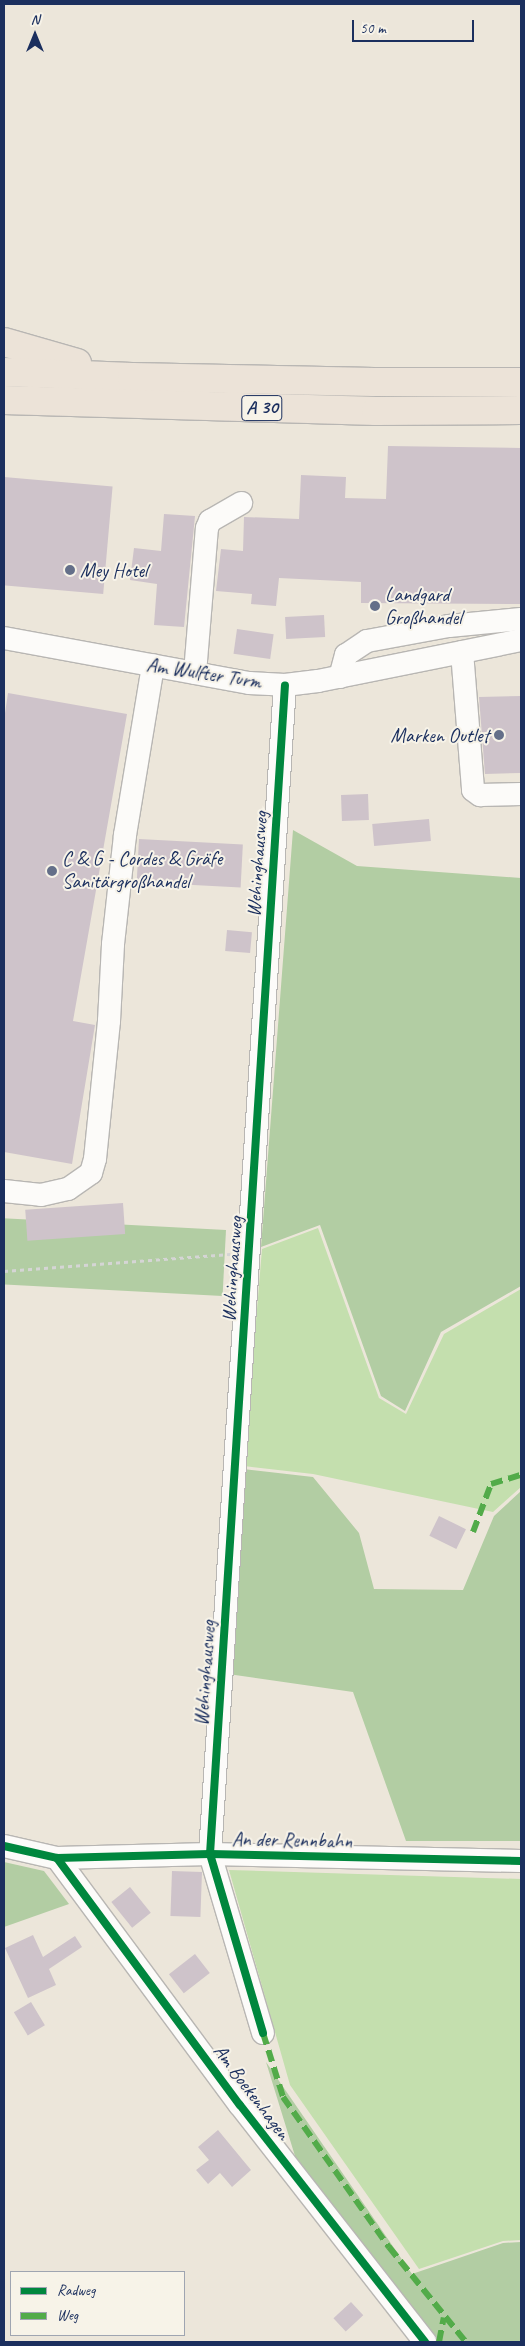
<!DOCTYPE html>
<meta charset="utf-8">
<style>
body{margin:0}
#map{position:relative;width:525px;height:2346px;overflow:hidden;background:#ece6da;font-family:Caveat,sans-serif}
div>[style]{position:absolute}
.green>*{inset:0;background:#c4dfae}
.forest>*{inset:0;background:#b2cda3;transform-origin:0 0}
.building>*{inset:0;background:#cec3ca;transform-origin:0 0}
.path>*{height:3px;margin-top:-1.5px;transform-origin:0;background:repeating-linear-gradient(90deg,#d5d5d5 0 4px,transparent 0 8px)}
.roads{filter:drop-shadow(1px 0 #b8b6b3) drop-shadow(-1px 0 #b8b6b3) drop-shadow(0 1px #b8b6b3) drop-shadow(0 -1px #b8b6b3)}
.minor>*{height:22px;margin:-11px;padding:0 11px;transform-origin:11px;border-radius:11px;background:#fcfbf9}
.highway>*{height:28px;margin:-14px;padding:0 14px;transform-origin:14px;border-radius:14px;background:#ece3d8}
.quiet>*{height:6px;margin-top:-3px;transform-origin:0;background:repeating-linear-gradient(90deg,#52ab49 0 12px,transparent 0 18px)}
.cycleway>*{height:8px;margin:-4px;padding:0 4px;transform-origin:4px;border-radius:4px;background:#00873e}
.dots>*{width:14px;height:14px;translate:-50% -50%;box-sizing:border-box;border:2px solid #f7f3e8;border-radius:50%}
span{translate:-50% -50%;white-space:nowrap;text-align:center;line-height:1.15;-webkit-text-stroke:4px #f7f3e8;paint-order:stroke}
.shield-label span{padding:1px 4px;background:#f7f3e8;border:1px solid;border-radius:4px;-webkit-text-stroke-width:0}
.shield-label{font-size:19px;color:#1b2f5e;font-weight:700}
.poi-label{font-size:20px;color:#1b2f5e}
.left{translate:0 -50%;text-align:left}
.right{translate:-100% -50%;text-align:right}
.street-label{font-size:20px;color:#1b2f5e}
.frame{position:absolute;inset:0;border:5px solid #1b2f5e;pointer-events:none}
.legend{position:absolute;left:10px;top:2271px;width:175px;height:65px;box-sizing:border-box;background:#f7f3e8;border:1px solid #9fa5b1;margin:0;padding:6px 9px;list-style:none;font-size:15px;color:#1b2f5e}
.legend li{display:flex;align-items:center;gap:10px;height:25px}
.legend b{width:25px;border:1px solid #9fa5b1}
.north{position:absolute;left:10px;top:10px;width:50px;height:50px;-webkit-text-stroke:4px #f7f3e8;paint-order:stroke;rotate:0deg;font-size:14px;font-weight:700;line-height:20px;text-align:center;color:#1b2f5e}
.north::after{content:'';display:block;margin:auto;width:18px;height:22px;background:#1b2f5e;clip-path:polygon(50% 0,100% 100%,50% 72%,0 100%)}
.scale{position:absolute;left:352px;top:20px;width:122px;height:22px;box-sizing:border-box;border:2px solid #1b2f5e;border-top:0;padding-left:6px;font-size:15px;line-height:18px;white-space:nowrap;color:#1b2f5e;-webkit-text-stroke:4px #f7f3e8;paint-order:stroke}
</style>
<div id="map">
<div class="green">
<i style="clip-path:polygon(318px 1228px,379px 1398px,406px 1414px,444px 1334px,521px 1289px,521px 1487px,493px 1512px,313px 1474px,244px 1466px,262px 1249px)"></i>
<i style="clip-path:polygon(229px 1870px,521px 1879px,521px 2240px,503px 2241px,419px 2269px,290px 2085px)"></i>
</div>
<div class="forest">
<i style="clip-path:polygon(293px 830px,357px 866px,521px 878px,521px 1286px,441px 1332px,405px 1411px,381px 1396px,320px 1225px,261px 1247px)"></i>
<i style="left:226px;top:1230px;width:66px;height:223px;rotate:93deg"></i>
<i style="clip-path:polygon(243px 1469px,313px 1477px,359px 1533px,374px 1589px,463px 1590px,494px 1516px,521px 1491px,521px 1841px,406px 1841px,353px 1692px,228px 1674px)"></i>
<i style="clip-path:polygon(4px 1862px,44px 1871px,69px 1904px,4px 1927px)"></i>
<i style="clip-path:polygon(266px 2062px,412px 2274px,503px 2243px,521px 2242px,521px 2342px,429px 2342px,299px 2169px)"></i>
</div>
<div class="building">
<i style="clip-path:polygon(388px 446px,521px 448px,521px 604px,361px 603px,361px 582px,279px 578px,276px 606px,251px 604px,252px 594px,216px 591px,221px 549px,243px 551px,244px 517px,299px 519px,301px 475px,346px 477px,345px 498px,386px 499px)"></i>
<i style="left:4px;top:477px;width:109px;height:108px;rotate:5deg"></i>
<i style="clip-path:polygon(164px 514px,195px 516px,184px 627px,154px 625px,157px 584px,130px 580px,134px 548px,161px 551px)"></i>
<i style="left:324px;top:615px;width:22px;height:39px;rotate:87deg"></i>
<i style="left:237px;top:629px;width:37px;height:25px;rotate:8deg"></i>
<i style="clip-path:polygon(8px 693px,127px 714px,73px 1021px,95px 1025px,72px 1164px,4px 1152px,4px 720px)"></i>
<i style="clip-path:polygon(521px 696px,521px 773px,485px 774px,479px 697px)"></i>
<i style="left:368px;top:794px;width:26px;height:27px;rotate:88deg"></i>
<i style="left:429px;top:819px;width:22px;height:57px;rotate:85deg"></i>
<i style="left:139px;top:839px;width:104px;height:43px;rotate:3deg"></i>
<i style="left:227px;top:930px;width:25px;height:21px;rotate:5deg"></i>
<i style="left:123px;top:1203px;width:31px;height:98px;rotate:86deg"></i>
<i style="left:439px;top:1516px;width:30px;height:22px;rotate:26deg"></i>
<i style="left:172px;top:1871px;width:30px;height:45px;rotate:2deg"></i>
<i style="left:130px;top:1887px;width:33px;height:24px;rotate:51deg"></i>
<i style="clip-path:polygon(33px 1935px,43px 1957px,75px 1936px,82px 1947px,49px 1969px,56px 1985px,28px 1998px,5px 1948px)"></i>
<i style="left:195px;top:1954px;width:24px;height:33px;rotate:52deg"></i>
<i style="left:31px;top:2002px;width:27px;height:20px;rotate:59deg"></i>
<i style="clip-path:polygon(218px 2130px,251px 2170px,232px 2187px,220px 2173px,208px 2184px,196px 2170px,209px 2160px,198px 2147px)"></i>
<i style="left:351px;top:2302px;width:18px;height:24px;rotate:47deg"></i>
</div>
<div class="path">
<i style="left:4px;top:1271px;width:227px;rotate:-4.3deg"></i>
</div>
<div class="roads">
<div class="minor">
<i style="left:4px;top:638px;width:249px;rotate:10.4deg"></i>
<i style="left:249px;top:683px;width:36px;rotate:3deg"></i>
<i style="left:285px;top:685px;width:33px;rotate:-7deg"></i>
<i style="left:318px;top:681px;width:207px;rotate:-11.4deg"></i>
<i style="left:462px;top:652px;width:138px;rotate:85.4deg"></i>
<i style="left:473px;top:790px;width:9px;rotate:36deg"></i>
<i style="left:480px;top:795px;width:41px;rotate:-1.4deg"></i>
<i style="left:195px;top:673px;width:145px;rotate:-85.3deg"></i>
<i style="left:207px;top:528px;width:8px;rotate:-67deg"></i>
<i style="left:210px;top:521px;width:36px;rotate:-30deg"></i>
<i style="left:340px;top:677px;width:23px;rotate:-75deg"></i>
<i style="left:346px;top:655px;width:25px;rotate:-34deg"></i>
<i style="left:367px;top:641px;width:83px;rotate:-10.4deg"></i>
<i style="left:449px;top:626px;width:72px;rotate:-5.6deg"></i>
<i style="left:4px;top:1191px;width:37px;rotate:6deg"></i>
<i style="left:41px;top:1195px;width:28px;rotate:-13deg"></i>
<i style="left:68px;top:1189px;width:28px;rotate:-35deg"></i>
<i style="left:91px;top:1173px;width:15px;rotate:-74deg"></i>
<i style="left:95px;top:1159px;width:139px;rotate:-84.2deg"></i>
<i style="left:109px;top:1021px;width:77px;rotate:-87deg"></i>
<i style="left:113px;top:944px;width:110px;rotate:-83.7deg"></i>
<i style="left:125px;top:835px;width:172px;rotate:-80.6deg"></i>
<i style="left:4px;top:1846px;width:54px;rotate:12.8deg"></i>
<i style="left:57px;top:1858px;width:153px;rotate:-1.5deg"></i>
<i style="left:210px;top:1854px;width:311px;rotate:1.3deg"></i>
<i style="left:57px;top:1858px;width:307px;rotate:53.5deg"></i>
<i style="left:240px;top:2105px;width:301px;rotate:52deg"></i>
<i style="left:263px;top:2033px;width:187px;rotate:-106.5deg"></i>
<i style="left:210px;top:1854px;width:1171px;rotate:-86.33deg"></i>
</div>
<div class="highway">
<i style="left:4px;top:342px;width:76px;rotate:16deg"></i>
<i style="left:4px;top:372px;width:128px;rotate:2.2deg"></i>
<i style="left:132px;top:377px;width:242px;rotate:1.2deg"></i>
<i style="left:374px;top:382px;width:147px"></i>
<i style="left:4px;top:400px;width:372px;rotate:1.7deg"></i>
<i style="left:376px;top:411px;width:145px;rotate:-0.4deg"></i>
</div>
</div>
<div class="quiet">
<i style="left:473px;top:1532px;width:51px;rotate:-69.4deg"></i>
<i style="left:491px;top:1484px;width:31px;rotate:-17deg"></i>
<i style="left:263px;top:2033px;width:67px;rotate:72.6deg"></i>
<i style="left:283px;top:2097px;width:184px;rotate:54.8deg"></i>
<i style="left:389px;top:2247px;width:122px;rotate:51deg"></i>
<i style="left:439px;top:2342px;width:25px;rotate:-79deg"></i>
</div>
<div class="cycleway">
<i style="left:4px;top:1846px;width:54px;rotate:12.8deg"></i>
<i style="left:57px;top:1858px;width:153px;rotate:-1.5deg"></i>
<i style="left:210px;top:1854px;width:311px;rotate:1.3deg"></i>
<i style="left:57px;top:1858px;width:307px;rotate:53.5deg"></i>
<i style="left:240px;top:2105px;width:301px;rotate:52deg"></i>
<i style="left:263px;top:2033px;width:187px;rotate:-106.5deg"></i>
<i style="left:210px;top:1854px;width:1171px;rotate:-86.33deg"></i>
</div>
<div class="dots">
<i style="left:70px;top:570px;background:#646f89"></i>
<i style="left:375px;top:606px;background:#646f89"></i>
<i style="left:499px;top:735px;background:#646f89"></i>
<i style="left:52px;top:871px;background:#646f89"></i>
</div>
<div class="shield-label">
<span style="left:262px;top:408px">A 30</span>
</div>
<div class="poi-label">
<span class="left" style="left:80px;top:570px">Mey Hotel</span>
<span class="left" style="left:385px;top:606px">Landgard<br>Großhandel</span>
<span class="right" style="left:489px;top:735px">Marken Outlet</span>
<span class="left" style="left:62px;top:870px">C &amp; G - Cordes &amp; Gräfe<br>Sanitärgroßhandel</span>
</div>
<div class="street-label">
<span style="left:204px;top:673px;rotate:9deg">Am Wulfter Turm</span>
<span style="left:257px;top:864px;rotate:-86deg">Wehinghausweg</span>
<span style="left:232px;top:1269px;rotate:-86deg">Wehinghausweg</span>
<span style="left:205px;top:1673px;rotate:-86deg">Wehinghausweg</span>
<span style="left:292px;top:1840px;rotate:1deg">An der Rennbahn</span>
<span style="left:252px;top:2092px;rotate:53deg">Am Boekenhagen</span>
</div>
<div class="frame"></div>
<ul class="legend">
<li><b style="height:6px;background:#00873e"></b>Radweg</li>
<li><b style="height:6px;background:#52ab49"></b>Weg</li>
</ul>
<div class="north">N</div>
<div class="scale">50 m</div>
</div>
